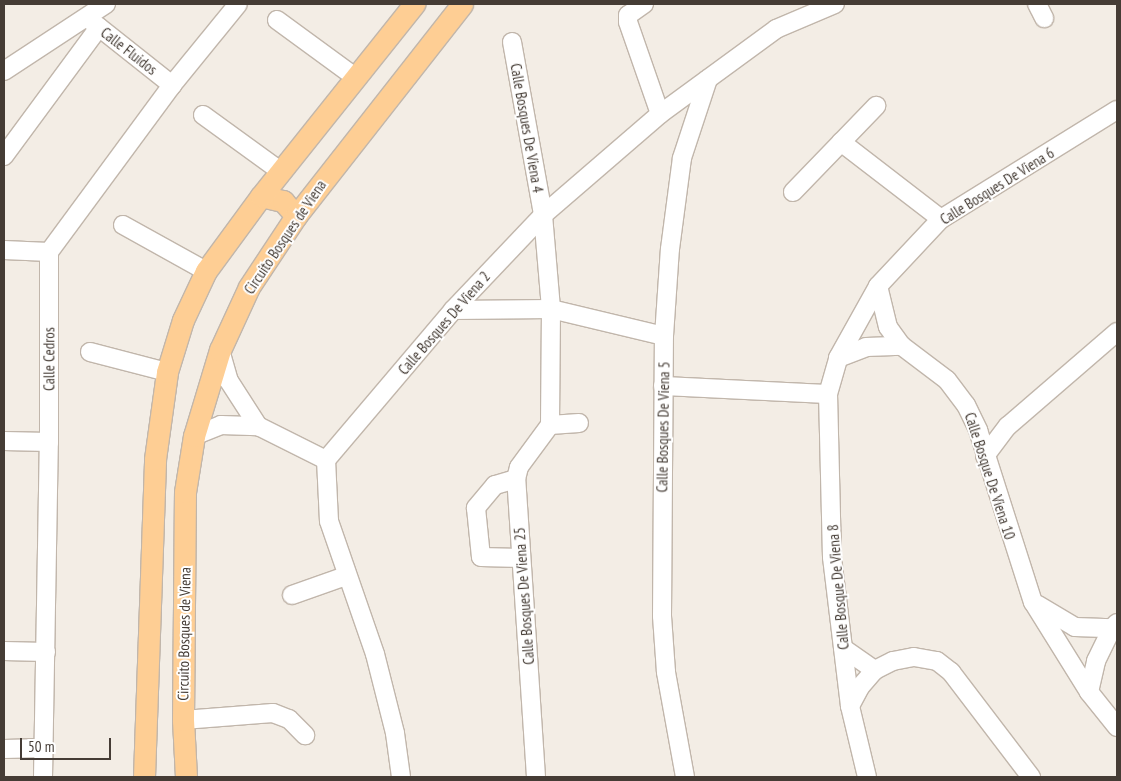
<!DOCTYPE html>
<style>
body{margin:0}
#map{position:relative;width:1121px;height:781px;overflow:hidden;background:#f3ede5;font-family:"PT Sans Narrow",sans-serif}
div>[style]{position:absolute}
.roads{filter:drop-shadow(1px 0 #c1b6ab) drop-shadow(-1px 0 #c1b6ab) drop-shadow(0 1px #c1b6ab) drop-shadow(0 -1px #c1b6ab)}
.minor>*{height:18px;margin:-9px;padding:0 9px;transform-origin:9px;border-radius:9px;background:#fff}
.major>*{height:21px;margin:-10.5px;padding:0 10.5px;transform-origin:10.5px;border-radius:10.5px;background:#fece94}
span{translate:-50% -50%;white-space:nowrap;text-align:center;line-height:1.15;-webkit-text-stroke:4px #fff;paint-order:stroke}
.street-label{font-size:15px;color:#453c35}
.frame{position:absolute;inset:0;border:5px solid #453c35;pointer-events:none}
.scale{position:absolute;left:20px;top:738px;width:91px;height:22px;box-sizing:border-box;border:2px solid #453c35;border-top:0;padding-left:6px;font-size:15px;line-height:18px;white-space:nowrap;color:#453c35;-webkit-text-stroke:4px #fff;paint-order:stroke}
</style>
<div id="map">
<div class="roads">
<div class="minor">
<i style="left:644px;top:4px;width:19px;rotate:145deg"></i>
<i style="left:628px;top:15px;width:7px;rotate:90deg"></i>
<i style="left:628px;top:22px;width:97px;rotate:70.8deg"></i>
<i style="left:1037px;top:4px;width:16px;rotate:63deg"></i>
<i style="left:90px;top:20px;width:105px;rotate:38.4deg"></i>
<i style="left:277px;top:20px;width:97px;rotate:36.2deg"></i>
<i style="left:512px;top:42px;width:176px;rotate:79.8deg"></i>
<i style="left:543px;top:215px;width:94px;rotate:85.1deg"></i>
<i style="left:551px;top:309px;width:116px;rotate:90.5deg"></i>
<i style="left:4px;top:71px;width:122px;rotate:-33.3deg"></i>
<i style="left:203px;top:115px;width:95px;rotate:36deg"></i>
<i style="left:841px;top:142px;width:126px;rotate:37.6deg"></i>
<i style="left:4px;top:156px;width:160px;rotate:-53.6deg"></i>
<i style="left:793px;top:192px;width:120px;rotate:-46deg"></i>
<i style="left:123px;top:225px;width:95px;rotate:29deg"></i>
<i style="left:4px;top:250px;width:45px;rotate:2.5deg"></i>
<i style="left:878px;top:286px;width:42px;rotate:76.3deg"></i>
<i style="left:888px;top:327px;width:24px;rotate:54deg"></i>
<i style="left:902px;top:346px;width:56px;rotate:37.1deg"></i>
<i style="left:947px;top:380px;width:31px;rotate:53deg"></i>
<i style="left:966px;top:405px;width:28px;rotate:64deg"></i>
<i style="left:978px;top:430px;width:181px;rotate:72.3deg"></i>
<i style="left:1033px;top:602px;width:106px;rotate:58.1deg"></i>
<i style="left:1089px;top:692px;width:45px;rotate:51.3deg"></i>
<i style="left:453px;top:310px;width:98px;rotate:-0.6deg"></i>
<i style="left:551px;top:309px;width:116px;rotate:13.4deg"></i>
<i style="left:220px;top:350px;width:32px;rotate:74deg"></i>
<i style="left:229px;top:381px;width:54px;rotate:57.2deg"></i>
<i style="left:90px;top:352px;width:80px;rotate:14.6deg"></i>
<i style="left:838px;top:358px;width:30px;rotate:-21deg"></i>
<i style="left:866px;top:347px;width:36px;rotate:-2deg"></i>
<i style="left:663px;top:386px;width:165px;rotate:2.8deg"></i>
<i style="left:194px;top:436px;width:29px;rotate:-22deg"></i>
<i style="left:221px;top:425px;width:37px;rotate:2deg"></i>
<i style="left:258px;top:426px;width:76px;rotate:26.6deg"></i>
<i style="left:4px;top:441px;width:45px;rotate:1.3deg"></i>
<i style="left:985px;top:456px;width:38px;rotate:-53deg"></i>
<i style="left:1008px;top:426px;width:144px;rotate:-40.8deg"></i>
<i style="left:516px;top:479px;width:22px;rotate:164deg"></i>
<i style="left:495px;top:485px;width:30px;rotate:130deg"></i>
<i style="left:476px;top:508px;width:49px;rotate:84.2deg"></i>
<i style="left:481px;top:557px;width:40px;rotate:1.4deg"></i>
<i style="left:292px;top:595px;width:57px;rotate:-19.4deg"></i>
<i style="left:1038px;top:605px;width:43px;rotate:30.7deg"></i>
<i style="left:1075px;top:627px;width:37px;rotate:2deg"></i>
<i style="left:843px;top:648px;width:39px;rotate:35deg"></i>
<i style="left:4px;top:651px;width:42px;rotate:1.4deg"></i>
<i style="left:1089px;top:692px;width:32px;rotate:-77deg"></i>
<i style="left:1096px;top:661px;width:37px;rotate:-64deg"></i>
<i style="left:1112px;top:628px;width:7px;rotate:-45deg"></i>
<i style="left:850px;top:706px;width:21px;rotate:-62deg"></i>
<i style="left:860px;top:687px;width:23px;rotate:-49deg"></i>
<i style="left:875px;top:670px;width:20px;rotate:-27deg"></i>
<i style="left:893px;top:661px;width:21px;rotate:-11deg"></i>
<i style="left:914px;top:657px;width:23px;rotate:10deg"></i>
<i style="left:937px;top:661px;width:18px;rotate:38deg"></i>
<i style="left:951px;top:672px;width:132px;rotate:52.7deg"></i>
<i style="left:183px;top:720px;width:90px;rotate:-4.4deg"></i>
<i style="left:273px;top:713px;width:17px;rotate:21deg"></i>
<i style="left:289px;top:719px;width:23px;rotate:45deg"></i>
<i style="left:4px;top:749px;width:40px;rotate:-1.4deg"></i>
<i style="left:43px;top:777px;width:335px;rotate:-89deg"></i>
<i style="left:49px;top:442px;width:190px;rotate:-90deg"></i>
<i style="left:49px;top:252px;width:207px;rotate:-53.6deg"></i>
<i style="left:172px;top:85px;width:104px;rotate:-50.8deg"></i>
<i style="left:401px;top:777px;width:44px;rotate:-97.8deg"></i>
<i style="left:395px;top:733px;width:81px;rotate:-104.2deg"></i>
<i style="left:375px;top:654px;width:141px;rotate:-109.1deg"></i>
<i style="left:329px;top:521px;width:61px;rotate:-92.8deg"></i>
<i style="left:326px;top:460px;width:197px;rotate:-49.7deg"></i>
<i style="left:453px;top:310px;width:131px;rotate:-46.5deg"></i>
<i style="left:543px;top:215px;width:155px;rotate:-40.8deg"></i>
<i style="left:660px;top:114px;width:144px;rotate:-36.2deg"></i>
<i style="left:776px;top:29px;width:64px;rotate:-23deg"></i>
<i style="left:536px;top:777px;width:299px;rotate:-93.8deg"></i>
<i style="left:516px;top:479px;width:12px;rotate:-76deg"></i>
<i style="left:519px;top:467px;width:52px;rotate:-53.6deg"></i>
<i style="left:550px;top:425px;width:29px;rotate:-4deg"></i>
<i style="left:685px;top:777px;width:107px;rotate:-100.3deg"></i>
<i style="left:666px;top:672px;width:56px;rotate:-94.1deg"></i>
<i style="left:662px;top:616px;width:280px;rotate:-89.6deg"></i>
<i style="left:664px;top:336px;width:87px;rotate:-86.1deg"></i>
<i style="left:670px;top:249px;width:92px;rotate:-82.5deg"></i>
<i style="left:682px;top:158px;width:83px;rotate:-71.8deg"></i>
<i style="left:867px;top:777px;width:73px;rotate:-103.5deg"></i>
<i style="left:850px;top:706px;width:150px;rotate:-96.9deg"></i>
<i style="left:832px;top:557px;width:163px;rotate:-91.4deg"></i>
<i style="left:828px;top:394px;width:37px;rotate:-74deg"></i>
<i style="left:838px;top:358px;width:82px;rotate:-60.9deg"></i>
<i style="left:878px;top:286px;width:92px;rotate:-46.8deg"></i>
<i style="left:941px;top:219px;width:207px;rotate:-31.8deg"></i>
</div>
<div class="major">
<i style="left:261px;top:196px;width:23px;rotate:13deg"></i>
<i style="left:283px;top:201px;width:20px;rotate:49deg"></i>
<i style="left:144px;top:777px;width:318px;rotate:-88deg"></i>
<i style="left:155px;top:459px;width:88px;rotate:-82.1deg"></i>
<i style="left:167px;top:372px;width:54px;rotate:-72.9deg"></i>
<i style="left:183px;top:320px;width:54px;rotate:-64.9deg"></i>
<i style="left:206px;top:271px;width:93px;rotate:-53.7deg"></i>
<i style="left:261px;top:196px;width:246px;rotate:-51.4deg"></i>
<i style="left:186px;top:777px;width:57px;rotate:-93deg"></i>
<i style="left:183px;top:720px;width:228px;rotate:-89.5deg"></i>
<i style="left:185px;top:492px;width:57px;rotate:-80.9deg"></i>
<i style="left:194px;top:436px;width:90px;rotate:-73.2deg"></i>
<i style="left:220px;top:350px;width:69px;rotate:-65.3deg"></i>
<i style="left:249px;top:287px;width:85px;rotate:-56.5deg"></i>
<i style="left:296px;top:216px;width:269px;rotate:-51.9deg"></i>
</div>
</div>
<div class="street-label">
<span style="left:129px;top:51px;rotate:38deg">Calle Fluidos</span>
<span style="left:527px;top:128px;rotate:80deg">Calle Bosques De Viena 4</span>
<span style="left:997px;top:186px;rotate:-32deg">Calle Bosques De Viena 6</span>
<span style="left:285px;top:237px;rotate:-56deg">Circuito Bosques de Viena</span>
<span style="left:444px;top:323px;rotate:-49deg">Calle Bosques De Viena 2</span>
<span style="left:49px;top:359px;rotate:-90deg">Calle Cedros</span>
<span style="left:663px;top:427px;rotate:-89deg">Calle Bosques De Viena 5</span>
<span style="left:990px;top:476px;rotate:72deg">Calle Bosque De Viena 10</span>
<span style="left:838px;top:587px;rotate:-95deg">Calle Bosque De Viena 8</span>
<span style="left:524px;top:596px;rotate:-94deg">Calle Bosques De Viena 25</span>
<span style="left:184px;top:634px;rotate:-89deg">Circuito Bosques de Viena</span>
</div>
<div class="frame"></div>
<div class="scale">50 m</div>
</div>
